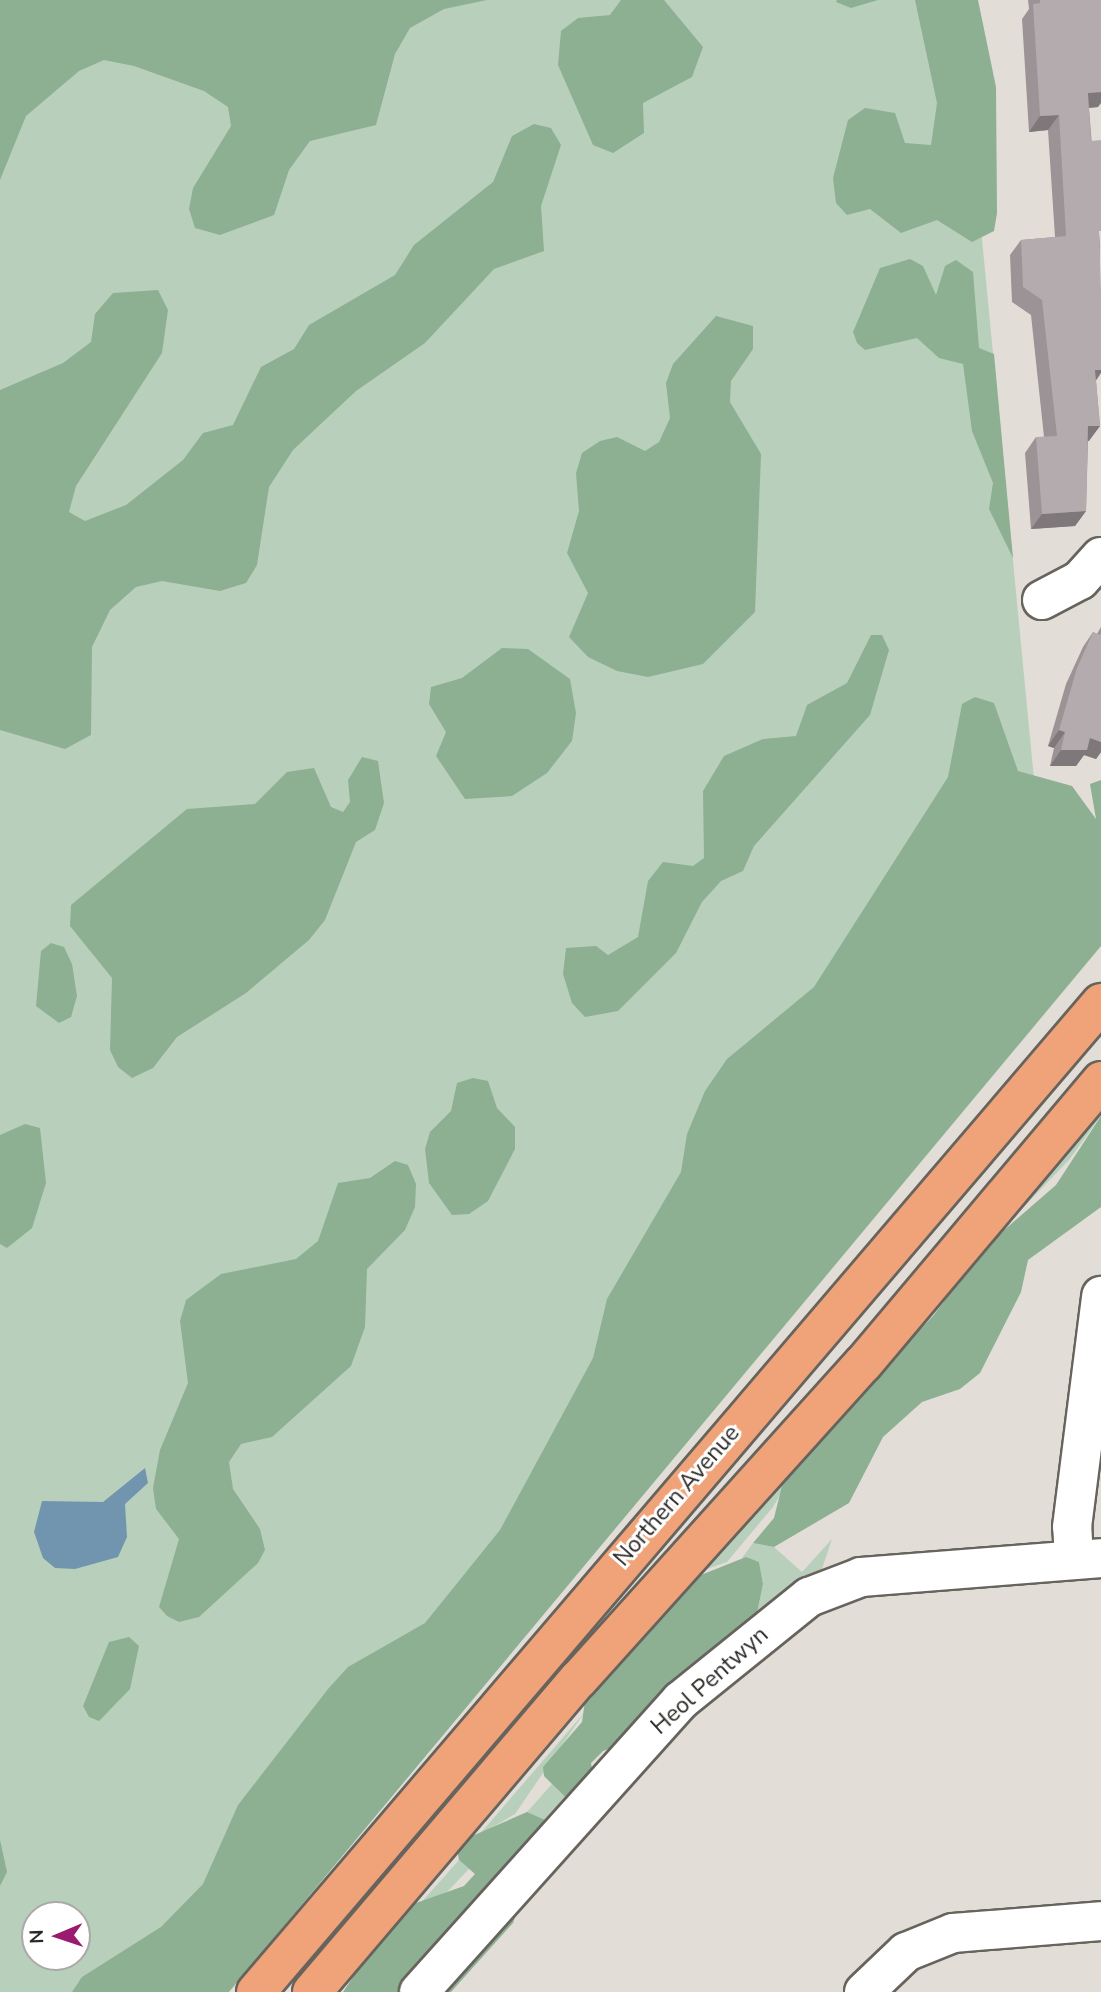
<!DOCTYPE html>
<style>
body{margin:0}
#map{position:relative;width:1101px;height:1992px;overflow:hidden;background:#e2ded7;font-family:"Nunito Sans",sans-serif}
div>[style]{position:absolute}
.green>*{inset:0;background:#b8d0bb}
.forest>*{inset:0;background:#8daf92}
.water>*{inset:0;background:#7195af}
.roads{filter:drop-shadow(2px 0 #67635d) drop-shadow(-2px 0 #67635d) drop-shadow(0 2px #67635d) drop-shadow(0 -2px #67635d)}
.minor>*{height:38px;margin:-19px;padding:0 19px;transform-origin:19px;border-radius:19px;background:#fff}
.highway>*{height:38px;margin:-19px;padding:0 19px;transform-origin:19px;border-radius:19px;background:#f0a379}
.wall>*{inset:0;background:#9b9396}
.shaded-wall>*{inset:0;background:#7e787a}
.building>*{inset:0;background:#b4abae}
span{translate:-50% -50%;white-space:nowrap;text-align:center;line-height:1.15;-webkit-text-stroke:6px #fff;paint-order:stroke}
.street-label{font-size:23px;color:#2b2926}
.north{position:absolute;left:21px;top:1901px;width:70px;height:70px;box-sizing:border-box;background:#fff;border:2px solid #aaa9a8;border-radius:50%;rotate:268deg;font-size:19px;font-weight:700;line-height:28px;text-align:center;color:#2b2926}
.north::after{content:'';display:block;margin:auto;width:24px;height:32px;background:#9b1b70;clip-path:polygon(50% 0,100% 100%,50% 72%,0 100%)}
</style>
<div id="map">
<div class="green">
<i style="clip-path:polygon(evenodd,0 0,959px 0,1034px 779px,1050px 785px,170px 1992px,0 1992px,0 0,35px 1915px,77px 1915px,77px 1957px,35px 1957px,35px 1915px)"></i>
<i style="clip-path:polygon(1101px 1103px,1101px 1116px,1069px 1160px,987px 1245px)"></i>
<i style="clip-path:polygon(805px 1452px,773px 1507px,727px 1562px,704px 1570px)"></i>
<i style="clip-path:polygon(832px 1539px,821px 1572px,755px 1623px,763px 1584px,759px 1562px,742px 1558px,753px 1543px,774px 1547px,802px 1572px)"></i>
<i style="clip-path:polygon(584px 1713px,515px 1814px,479px 1835px)"></i>
<i style="clip-path:polygon(552px 1784px,569px 1802px,546px 1830px,544px 1820px,527px 1812px)"></i>
<i style="clip-path:polygon(459px 1860px,469px 1869px,447px 1892px,418px 1906px)"></i>
</div>
<div class="forest">
<i style="clip-path:polygon(0 0,487px 0,444px 9px,410px 28px,395px 54px,376px 125px,310px 141px,289px 170px,274px 215px,220px 235px,195px 228px,189px 209px,193px 188px,231px 126px,228px 107px,204px 91px,134px 66px,104px 60px,79px 71px,26px 116px,0 180px)"></i>
<i style="clip-path:polygon(621px 0,664px 0,703px 47px,692px 77px,643px 103px,644px 133px,613px 153px,593px 145px,558px 65px,561px 31px,578px 18px,610px 15px)"></i>
<i style="clip-path:polygon(878px 0,851px 8px,836px 2px,837px 0)"></i>
<i style="clip-path:polygon(915px 0,978px 0,996px 87px,997px 213px,994px 231px,972px 242px,937px 220px,901px 233px,870px 209px,847px 215px,836px 203px,833px 178px,848px 120px,865px 108px,895px 113px,905px 143px,931px 145px,937px 103px)"></i>
<i style="clip-path:polygon(534px 124px,551px 128px,561px 145px,541px 206px,544px 251px,494px 269px,425px 343px,356px 391px,293px 450px,269px 487px,257px 565px,246px 583px,220px 591px,162px 581px,136px 587px,110px 610px,92px 647px,91px 735px,65px 749px,0 730px,0 390px,63px 363px,91px 342px,95px 314px,113px 293px,158px 290px,168px 310px,162px 353px,76px 486px,69px 512px,85px 521px,126px 505px,183px 460px,203px 433px,233px 425px,261px 367px,294px 349px,309px 325px,395px 275px,414px 245px,493px 182px,512px 136px)"></i>
<i style="clip-path:polygon(910px 259px,923px 266px,936px 295px,945px 266px,956px 260px,973px 272px,979px 348px,994px 354px,1013px 558px,989px 509px,993px 483px,972px 431px,963px 364px,939px 358px,917px 338px,865px 350px,857px 343px,853px 332px,880px 268px)"></i>
<i style="clip-path:polygon(716px 316px,753px 326px,753px 349px,731px 381px,730px 402px,761px 454px,755px 612px,703px 664px,648px 677px,617px 671px,588px 657px,569px 637px,588px 593px,567px 553px,579px 511px,576px 473px,582px 453px,600px 441px,617px 437px,645px 451px,659px 442px,670px 418px,666px 383px,673px 364px)"></i>
<i style="clip-path:polygon(871px 635px,882px 635px,889px 650px,870px 715px,754px 846px,743px 871px,721px 881px,702px 902px,676px 953px,618px 1011px,585px 1017px,572px 1003px,563px 974px,566px 948px,596px 946px,608px 955px,638px 937px,648px 881px,663px 862px,693px 866px,704px 858px,703px 791px,724px 756px,763px 739px,796px 736px,807px 705px,847px 683px)"></i>
<i style="clip-path:polygon(502px 648px,528px 649px,570px 679px,576px 713px,572px 741px,547px 773px,512px 796px,465px 799px,436px 756px,446px 732px,429px 704px,431px 687px,462px 678px)"></i>
<i style="clip-path:polygon(975px 697px,994px 703px,1018px 771px,1072px 786px,1096px 819px,1090px 784px,1101px 780px,1101px 946px,229px 1992px,72px 1992px,82px 1977px,161px 1927px,203px 1884px,238px 1805px,328px 1689px,348px 1667px,425px 1623px,500px 1530px,593px 1358px,607px 1299px,681px 1172px,687px 1134px,705px 1091px,727px 1059px,814px 987px,948px 777px,962px 704px)"></i>
<i style="clip-path:polygon(362px 757px,378px 761px,384px 803px,375px 830px,356px 842px,325px 920px,309px 940px,246px 993px,177px 1037px,153px 1068px,132px 1078px,118px 1067px,110px 1050px,112px 978px,70px 926px,71px 905px,187px 809px,255px 804px,287px 772px,314px 768px,331px 807px,343px 812px,350px 802px,348px 780px)"></i>
<i style="clip-path:polygon(51px 943px,64px 947px,72px 964px,77px 996px,71px 1017px,59px 1023px,36px 1006px,41px 951px)"></i>
<i style="clip-path:polygon(473px 1078px,488px 1081px,497px 1108px,515px 1127px,515px 1149px,488px 1201px,469px 1214px,452px 1215px,429px 1183px,425px 1149px,430px 1132px,451px 1111px,457px 1083px)"></i>
<i style="clip-path:polygon(1101px 1116px,1101px 1207px,1028px 1260px,1021px 1292px,980px 1373px,960px 1389px,922px 1402px,883px 1437px,849px 1503px,774px 1547px,753px 1543px,774px 1518px,782px 1486px,812px 1443px,933px 1316px,987px 1245px,1056px 1185px)"></i>
<i style="clip-path:polygon(25px 1124px,40px 1128px,46px 1183px,32px 1228px,7px 1248px,0 1244px,0 1135px)"></i>
<i style="clip-path:polygon(395px 1161px,408px 1165px,416px 1184px,415px 1207px,405px 1230px,367px 1269px,365px 1327px,351px 1366px,272px 1437px,241px 1444px,229px 1462px,233px 1489px,260px 1529px,265px 1550px,258px 1563px,199px 1617px,179px 1622px,167px 1616px,159px 1607px,179px 1539px,156px 1509px,153px 1488px,160px 1450px,188px 1383px,180px 1321px,186px 1300px,221px 1274px,296px 1259px,318px 1241px,338px 1183px,370px 1178px)"></i>
<i style="clip-path:polygon(746px 1557px,759px 1562px,763px 1584px,755px 1623px,712px 1696px,694px 1715px,603px 1751px,591px 1763px,595px 1785px,575px 1807px,544px 1776px,543px 1767px,582px 1722px,585px 1701px,686px 1581px)"></i>
<i style="clip-path:polygon(129px 1637px,139px 1646px,130px 1689px,99px 1721px,89px 1717px,83px 1706px,109px 1642px)"></i>
<i style="clip-path:polygon(527px 1812px,545px 1820px,546px 1830px,513px 1923px,451px 1992px,343px 1992px,399px 1909px,464px 1886px,475px 1874px,459px 1860px,456px 1843px)"></i>
<i style="clip-path:polygon(0 1840px,7px 1872px,0 1886px)"></i>
</div>
<div class="water">
<i style="clip-path:polygon(145px 1468px,148px 1483px,125px 1504px,127px 1537px,118px 1557px,75px 1569px,55px 1568px,43px 1558px,34px 1532px,42px 1501px,103px 1502px)"></i>
</div>
<div class="roads">
<div class="minor">
<i style="left:1042px;top:600px;width:43px;rotate:-27.8deg"></i>
<i style="left:1080px;top:580px;width:31px;rotate:-48deg"></i>
<i style="left:1074px;top:1560px;width:33px;rotate:-93deg"></i>
<i style="left:1072px;top:1527px;width:233px;rotate:-82.8deg"></i>
<i style="left:419px;top:1992px;width:391px;rotate:-48.1deg"></i>
<i style="left:680px;top:1701px;width:166px;rotate:-38.9deg"></i>
<i style="left:809px;top:1597px;width:56px;rotate:-21deg"></i>
<i style="left:861px;top:1577px;width:241px;rotate:-4.5deg"></i>
<i style="left:864px;top:1992px;width:58px;rotate:-43.6deg"></i>
<i style="left:906px;top:1952px;width:51px;rotate:-22deg"></i>
<i style="left:953px;top:1933px;width:148px;rotate:-4.6deg"></i>
</div>
<div class="highway">
<i style="left:256px;top:1992px;width:1301px;rotate:-49.49deg"></i>
<i style="left:312px;top:1992px;width:410px;rotate:-49.6deg"></i>
<i style="left:578px;top:1680px;width:426px;rotate:-48deg"></i>
<i style="left:863px;top:1364px;width:370px;rotate:-49.9deg"></i>
</div>
</div>
<div class="wall">
<i style="clip-path:polygon(1028px 0,1101px 0,1098px 107px,1089px 108px,1100px 245px,1096px 381px,1100px 426px,1088px 441px,1086px 511px,1075px 526px,1031px 529px,1025px 453px,1036px 437px,1044px 437px,1031px 315px,1012px 302px,1010px 255px,1021px 240px,1055px 237px,1048px 130px,1029px 132px,1022px 19px,1029px 9px)"></i>
<i style="clip-path:polygon(1101px 627px,1101px 752px,1096px 759px,1084px 755px,1076px 766px,1050px 766px,1054px 748px,1048px 746px,1066px 684px,1083px 647px,1093px 632px,1097px 634px)"></i>
</div>
<div class="shaded-wall">
<i style="clip-path:polygon(1101px 92px,1101px 103px,1098px 107px,1077px 109px,1088px 93px)"></i>
<i style="clip-path:polygon(1059px 115px,1048px 130px,1029px 132px,1040px 116px)"></i>
<i style="clip-path:polygon(1095px 370px,1101px 370px,1101px 373px,1093px 385px)"></i>
<i style="clip-path:polygon(1088px 426px,1100px 426px,1089px 441px,1078px 442px)"></i>
<i style="clip-path:polygon(1086px 511px,1075px 526px,1031px 529px,1042px 514px)"></i>
<i style="clip-path:polygon(1059px 730px,1065px 732px,1054px 748px,1048px 746px)"></i>
<i style="clip-path:polygon(1090px 738px,1101px 742px,1101px 752px,1096px 759px,1084px 755px,1076px 766px,1050px 766px,1061px 750px)"></i>
</div>
<div class="building">
<i style="clip-path:polygon(1040px 0,1101px 0,1101px 92px,1088px 93px,1091px 141px,1101px 140px,1101px 231px,1099px 231px,1101px 292px,1101px 370px,1095px 370px,1100px 426px,1088px 426px,1086px 511px,1042px 514px,1036px 437px,1057px 436px,1042px 300px,1023px 287px,1021px 240px,1066px 236px,1059px 115px,1040px 116px,1033px 4px,1040px 3px)"></i>
<i style="clip-path:polygon(1093px 632px,1100px 635px,1101px 633px,1101px 742px,1090px 738px,1087px 750px,1061px 750px,1065px 732px,1059px 730px,1077px 668px)"></i>
</div>
<div class="street-label">
<span style="left:677px;top:1496px;rotate:-49deg">Northern Avenue</span>
<span style="left:710px;top:1681px;rotate:-42deg">Heol Pentwyn</span>
</div>
<div class="north">N</div>
</div>
